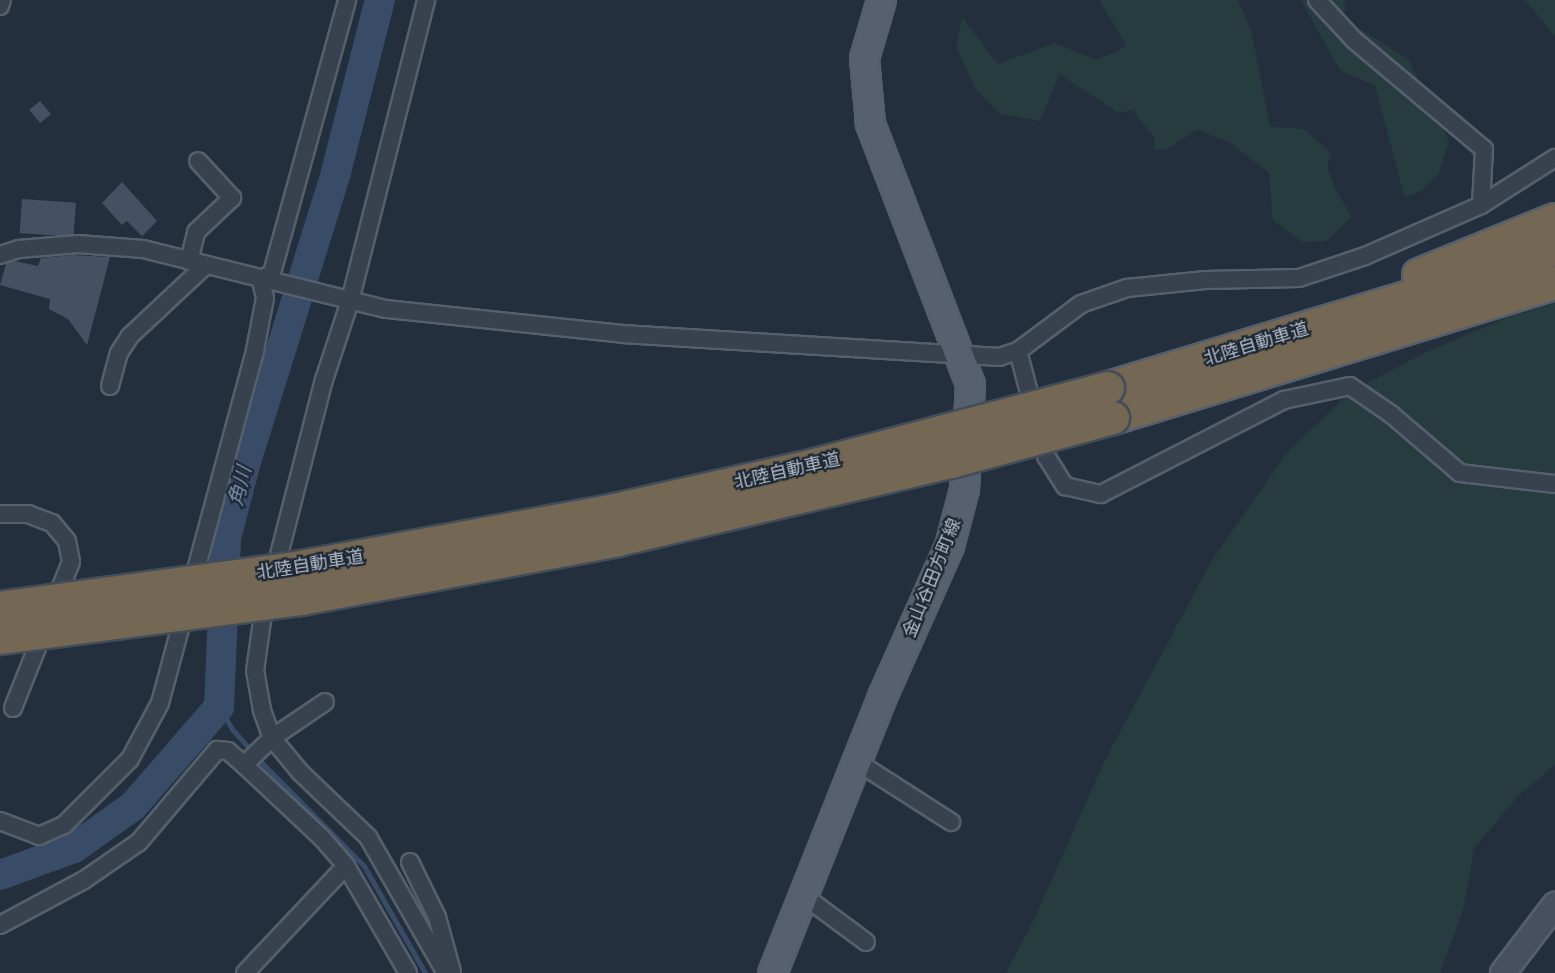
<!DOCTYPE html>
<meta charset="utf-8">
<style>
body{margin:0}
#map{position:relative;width:1555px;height:973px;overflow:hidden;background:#242f3e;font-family:"PT Sans Narrow","Noto Sans JP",sans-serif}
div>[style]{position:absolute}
.green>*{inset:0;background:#263c3f}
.stream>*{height:5px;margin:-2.5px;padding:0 2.5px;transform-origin:2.5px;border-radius:2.5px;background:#394c67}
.river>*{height:30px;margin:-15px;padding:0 15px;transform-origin:15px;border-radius:15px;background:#394c67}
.building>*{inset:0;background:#455162;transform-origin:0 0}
.roads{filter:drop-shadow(2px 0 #565f6c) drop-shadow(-2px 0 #565f6c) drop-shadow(0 2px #565f6c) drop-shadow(0 -2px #565f6c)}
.street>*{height:16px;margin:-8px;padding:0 8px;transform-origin:8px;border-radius:8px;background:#38414e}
.secondary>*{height:24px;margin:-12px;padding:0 12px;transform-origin:12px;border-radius:12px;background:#465061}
.primary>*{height:27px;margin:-13.5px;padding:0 13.5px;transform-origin:13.5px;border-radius:13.5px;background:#56606e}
.highway>*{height:32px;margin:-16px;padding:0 16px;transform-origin:16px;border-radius:16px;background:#746855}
.bridges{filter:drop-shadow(2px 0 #434c59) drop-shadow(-2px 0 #434c59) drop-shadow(0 2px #434c59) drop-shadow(0 -2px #434c59)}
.highway-bridge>*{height:32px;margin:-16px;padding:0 16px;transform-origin:16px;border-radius:16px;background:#746855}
span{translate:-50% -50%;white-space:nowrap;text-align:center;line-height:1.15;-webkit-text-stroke:4.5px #1d2633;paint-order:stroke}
.street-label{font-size:18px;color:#b4bcc9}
.water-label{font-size:20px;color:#7c92b1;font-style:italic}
</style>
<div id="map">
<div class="green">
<i style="clip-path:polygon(1099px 0,1238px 0,1252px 33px,1270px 127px,1303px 129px,1323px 145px,1331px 155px,1327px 165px,1334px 187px,1352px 217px,1326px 241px,1302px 242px,1273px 220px,1269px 173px,1231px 143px,1197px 130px,1167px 149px,1155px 150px,1154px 138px,1133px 110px,1119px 113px,1059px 74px,1040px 121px,1000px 114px,975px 88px,956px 46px,962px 17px,998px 64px,1055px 43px,1097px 60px,1127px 46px)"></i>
<i style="clip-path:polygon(1301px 0,1345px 0,1344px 19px,1408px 59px,1449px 141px,1439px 173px,1423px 190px,1405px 198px,1375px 86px,1340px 70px)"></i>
<i style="clip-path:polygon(1525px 0,1555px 0,1555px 36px)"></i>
<i style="clip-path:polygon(1555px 303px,1555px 765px,1518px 796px,1474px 849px,1463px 910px,1440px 973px,1006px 973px,1038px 911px,1104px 762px,1212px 560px,1286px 454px,1348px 394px,1420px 355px,1508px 317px)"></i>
</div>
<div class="stream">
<i style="left:219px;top:707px;width:26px;rotate:59deg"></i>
<i style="left:232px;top:729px;width:47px;rotate:48.5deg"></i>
<i style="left:263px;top:764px;width:144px;rotate:45.3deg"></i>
<i style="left:364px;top:866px;width:123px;rotate:60.3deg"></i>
</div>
<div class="river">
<i style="left:0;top:875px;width:79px;rotate:-20deg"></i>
<i style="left:74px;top:848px;width:72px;rotate:-35.4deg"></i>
<i style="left:133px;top:806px;width:131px;rotate:-49deg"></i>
<i style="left:219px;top:707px;width:169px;rotate:-87.6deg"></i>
<i style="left:226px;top:538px;width:75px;rotate:-75.4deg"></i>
<i style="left:245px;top:465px;width:307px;rotate:-72.7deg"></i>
<i style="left:336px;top:172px;width:178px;rotate:-75.7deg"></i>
</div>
<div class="building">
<i style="left:40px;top:101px;width:17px;height:14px;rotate:50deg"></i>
<i style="clip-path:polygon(122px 182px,157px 221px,142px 236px,127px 221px,122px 225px,102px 203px)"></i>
<i style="left:22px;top:199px;width:54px;height:34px;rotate:4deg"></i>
<i style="clip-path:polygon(72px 255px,110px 257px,87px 345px,68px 319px,49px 309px,50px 299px,0 285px,6px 264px,14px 261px,38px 266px,41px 258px)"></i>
</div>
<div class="roads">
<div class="street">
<i style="left:1317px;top:0;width:54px;rotate:47.2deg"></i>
<i style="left:1354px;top:40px;width:170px;rotate:40deg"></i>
<i style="left:1484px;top:149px;width:56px;rotate:93.1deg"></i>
<i style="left:0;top:6px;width:6px;rotate:-72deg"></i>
<i style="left:0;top:255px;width:20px;rotate:-18deg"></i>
<i style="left:19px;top:249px;width:59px;rotate:-4.8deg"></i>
<i style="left:78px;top:244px;width:65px;rotate:4.4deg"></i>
<i style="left:143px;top:249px;width:250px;rotate:13.9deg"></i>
<i style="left:386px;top:309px;width:237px;rotate:6deg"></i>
<i style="left:622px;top:334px;width:378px;rotate:3.5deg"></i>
<i style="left:999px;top:357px;width:20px;rotate:-18deg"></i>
<i style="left:1018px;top:351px;width:79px;rotate:-36.7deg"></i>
<i style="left:1081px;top:304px;width:49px;rotate:-19.2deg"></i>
<i style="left:1127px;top:288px;width:79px;rotate:-5.8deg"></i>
<i style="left:1206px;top:280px;width:93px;rotate:-1.2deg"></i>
<i style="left:1299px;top:278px;width:70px;rotate:-18.4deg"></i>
<i style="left:1365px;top:256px;width:127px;rotate:-23.7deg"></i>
<i style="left:1481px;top:205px;width:88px;rotate:-32.4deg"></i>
<i style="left:189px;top:261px;width:30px;rotate:-76deg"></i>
<i style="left:196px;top:232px;width:50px;rotate:-43.4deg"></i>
<i style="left:232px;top:198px;width:50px;rotate:-132.6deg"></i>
<i style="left:1018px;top:351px;width:109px;rotate:75.1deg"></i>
<i style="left:1046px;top:456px;width:36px;rotate:58deg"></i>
<i style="left:1065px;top:486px;width:37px;rotate:13deg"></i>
<i style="left:1101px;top:494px;width:206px;rotate:-27.2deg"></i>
<i style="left:1284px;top:400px;width:67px;rotate:-12deg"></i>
<i style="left:1350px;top:386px;width:51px;rotate:34.6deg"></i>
<i style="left:1392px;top:415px;width:89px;rotate:40.5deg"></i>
<i style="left:1460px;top:473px;width:96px;rotate:6.6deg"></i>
<i style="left:110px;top:386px;width:34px;rotate:-75deg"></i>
<i style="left:119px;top:353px;width:20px;rotate:-57deg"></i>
<i style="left:130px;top:336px;width:104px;rotate:-43.1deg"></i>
<i style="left:0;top:514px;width:28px"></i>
<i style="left:28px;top:514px;width:26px;rotate:21deg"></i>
<i style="left:52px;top:523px;width:23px;rotate:50deg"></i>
<i style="left:67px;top:541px;width:21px;rotate:79deg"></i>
<i style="left:71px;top:562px;width:45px;rotate:112deg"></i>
<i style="left:325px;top:702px;width:64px;rotate:145.8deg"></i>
<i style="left:272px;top:738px;width:30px;rotate:-110deg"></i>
<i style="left:262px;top:710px;width:40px;rotate:-100deg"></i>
<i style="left:255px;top:671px;width:50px;rotate:-82deg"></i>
<i style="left:262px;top:621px;width:249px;rotate:-75.6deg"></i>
<i style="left:324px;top:380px;width:83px;rotate:-71.8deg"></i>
<i style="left:350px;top:301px;width:310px;rotate:-75.8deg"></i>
<i style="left:13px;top:708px;width:84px;rotate:-68.3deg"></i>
<i style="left:856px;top:761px;width:113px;rotate:32.7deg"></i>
<i style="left:244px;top:765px;width:107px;rotate:43.1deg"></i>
<i style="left:322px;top:838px;width:37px;rotate:49deg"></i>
<i style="left:346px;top:866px;width:124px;rotate:59.9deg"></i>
<i style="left:0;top:821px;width:42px;rotate:21deg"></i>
<i style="left:39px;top:836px;width:27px;rotate:-24deg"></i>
<i style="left:64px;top:825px;width:93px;rotate:-45deg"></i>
<i style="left:130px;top:759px;width:64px;rotate:-61.8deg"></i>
<i style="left:160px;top:703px;width:366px;rotate:-74.9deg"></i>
<i style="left:255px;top:350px;width:53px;rotate:-79.1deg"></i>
<i style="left:265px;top:298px;width:18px;rotate:-103deg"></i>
<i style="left:261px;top:280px;width:13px;rotate:-32deg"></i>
<i style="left:272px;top:273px;width:283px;rotate:-74.6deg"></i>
<i style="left:410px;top:862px;width:61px;rotate:63.9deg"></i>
<i style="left:437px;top:917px;width:57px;rotate:74.7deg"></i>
<i style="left:804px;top:896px;width:77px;rotate:36.6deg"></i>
<i style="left:0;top:925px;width:95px;rotate:-28.2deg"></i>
<i style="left:84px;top:880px;width:67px;rotate:-34.6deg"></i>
<i style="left:139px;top:842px;width:121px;rotate:-49.7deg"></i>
<i style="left:217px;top:750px;width:11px;rotate:5deg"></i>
<i style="left:228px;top:751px;width:21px;rotate:41deg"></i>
<i style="left:244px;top:765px;width:39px;rotate:-44deg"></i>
<i style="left:272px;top:738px;width:44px;rotate:50.5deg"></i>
<i style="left:300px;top:772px;width:94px;rotate:43.7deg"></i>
<i style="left:368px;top:837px;width:157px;rotate:60.2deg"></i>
<i style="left:245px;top:973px;width:147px;rotate:-46.7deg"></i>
</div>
<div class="secondary">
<i style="left:1503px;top:973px;width:86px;rotate:-52.6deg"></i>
</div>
<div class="primary">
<i style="left:772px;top:973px;width:300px;rotate:-68.3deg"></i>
<i style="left:883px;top:694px;width:162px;rotate:-66deg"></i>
<i style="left:949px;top:546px;width:59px;rotate:-75.3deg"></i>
<i style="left:964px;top:489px;width:105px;rotate:-86.7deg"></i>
<i style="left:970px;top:384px;width:280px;rotate:-111deg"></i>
<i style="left:870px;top:123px;width:65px;rotate:-95.3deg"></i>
<i style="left:864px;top:58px;width:60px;rotate:-73.7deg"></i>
</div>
<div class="highway">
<i style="left:1419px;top:275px;width:147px;rotate:-22deg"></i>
<i style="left:1108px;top:388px;width:380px;rotate:-16.8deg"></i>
<i style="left:1472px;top:278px;width:88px;rotate:-19.3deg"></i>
<i style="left:1113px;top:418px;width:462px;rotate:-17deg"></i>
</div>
</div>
<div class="bridges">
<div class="highway-bridge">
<i style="left:0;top:608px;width:299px;rotate:-7.7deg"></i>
<i style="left:296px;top:568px;width:323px;rotate:-10.3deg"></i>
<i style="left:614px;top:510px;width:206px;rotate:-12.6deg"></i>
<i style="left:815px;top:465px;width:303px;rotate:-14.7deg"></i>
<i style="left:0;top:638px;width:304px;rotate:-7.4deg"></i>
<i style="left:301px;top:599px;width:322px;rotate:-10.5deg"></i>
<i style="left:618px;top:540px;width:342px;rotate:-13.2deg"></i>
<i style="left:951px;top:462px;width:168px;rotate:-15.2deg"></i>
</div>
</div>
<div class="street-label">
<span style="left:1256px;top:344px;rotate:-17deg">北陸自動車道</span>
<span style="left:787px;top:471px;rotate:-13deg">北陸自動車道</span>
<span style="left:310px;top:565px;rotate:-9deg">北陸自動車道</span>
<span style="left:932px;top:578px;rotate:-68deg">金山谷田方町線</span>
</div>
<div class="water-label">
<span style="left:240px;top:486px;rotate:-76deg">角川</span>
</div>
</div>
